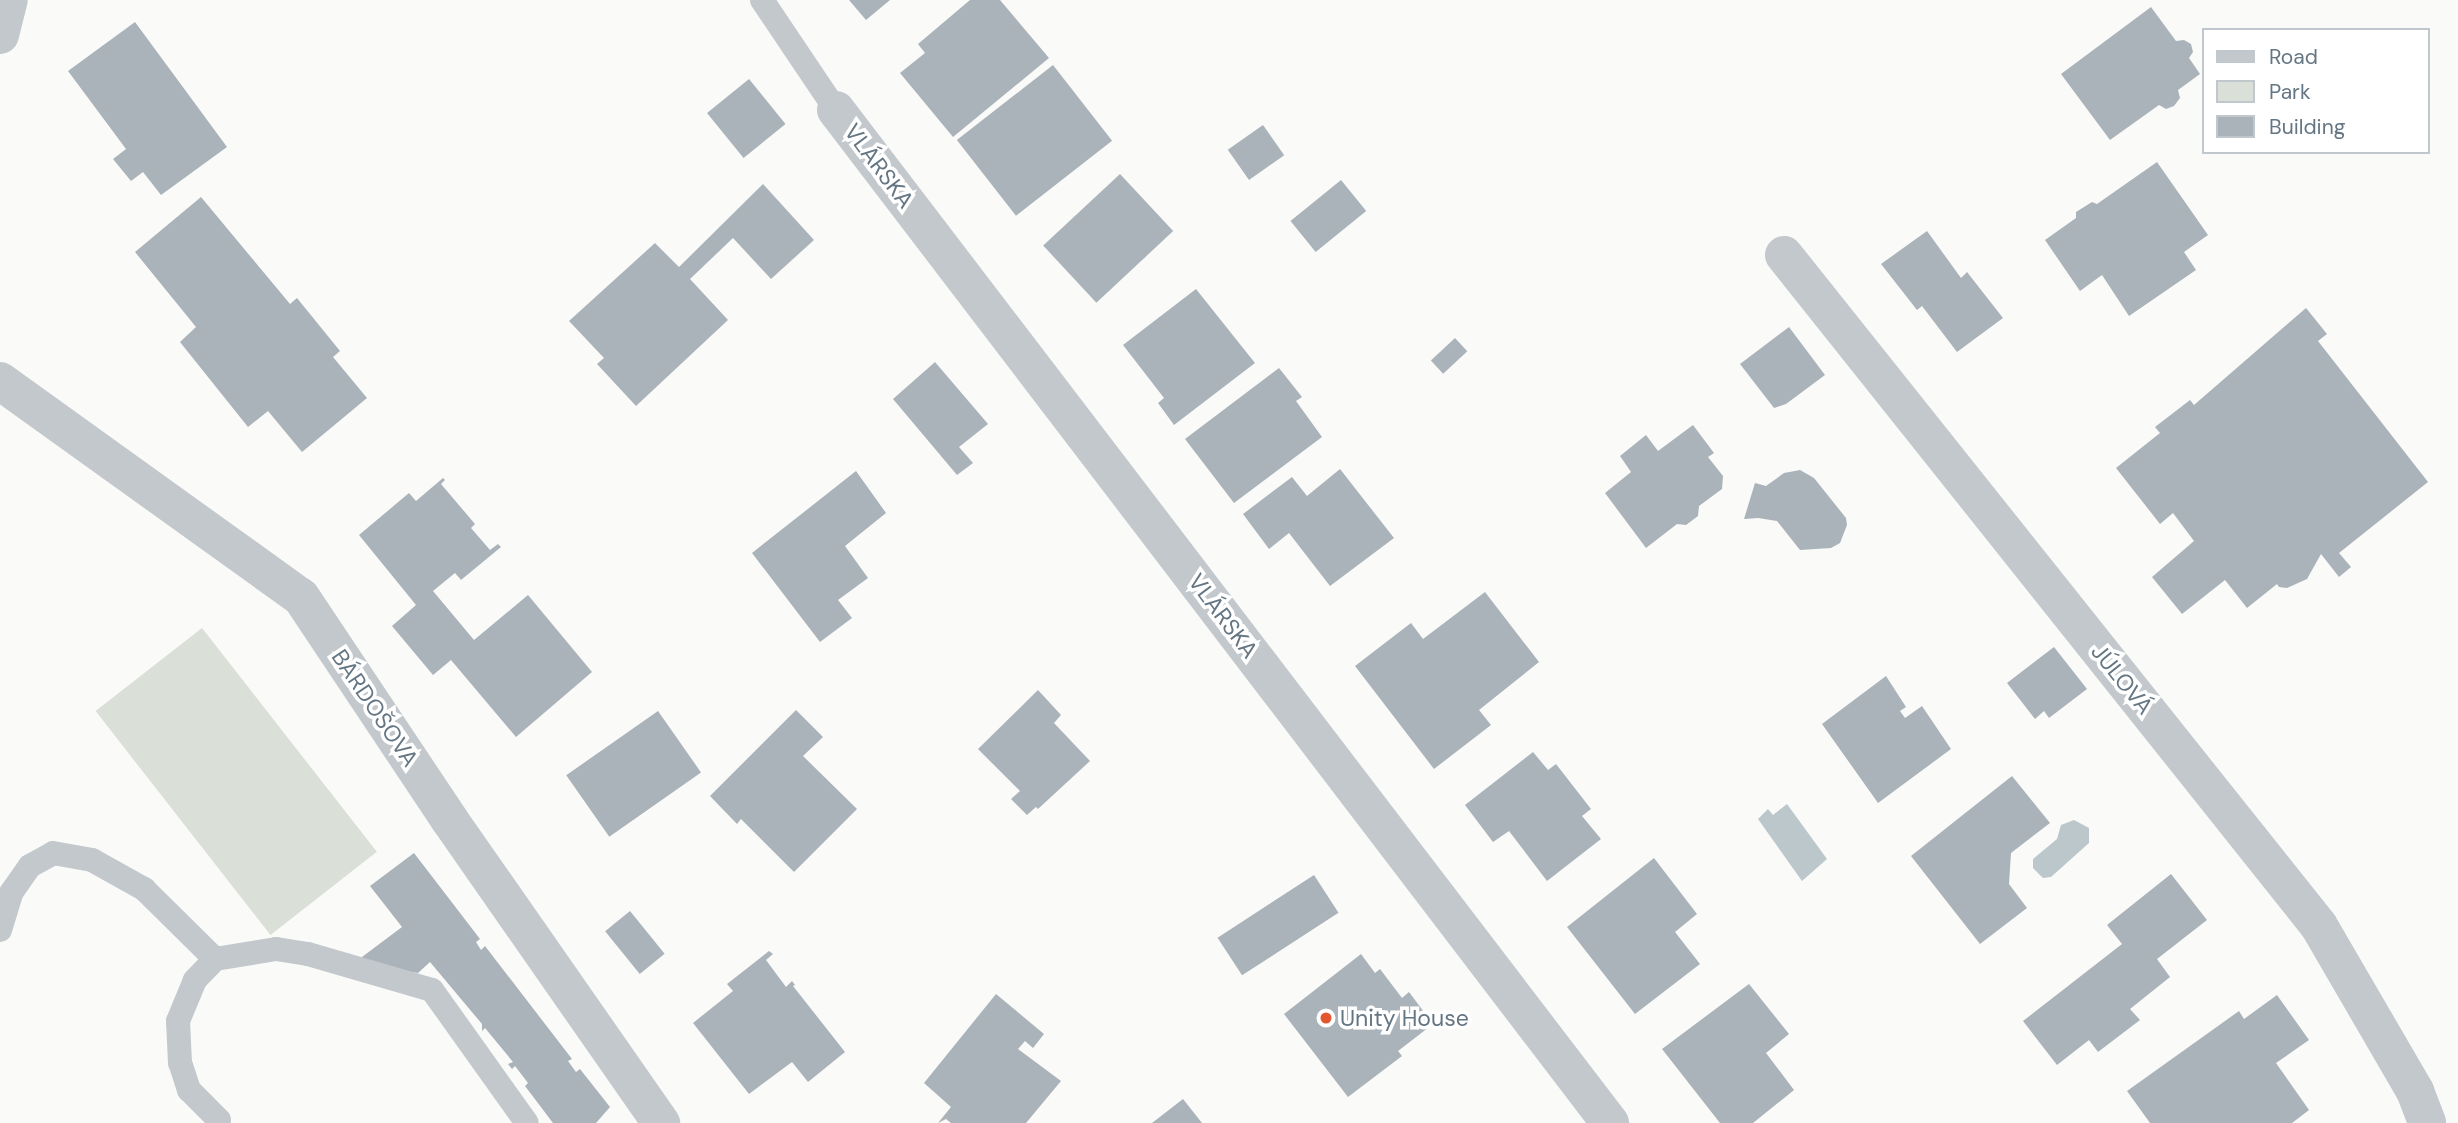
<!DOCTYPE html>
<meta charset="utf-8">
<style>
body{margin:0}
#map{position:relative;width:2458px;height:1123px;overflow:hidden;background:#fafaf8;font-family:"DM Sans",sans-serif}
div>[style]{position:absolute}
.green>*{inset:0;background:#dadfd7;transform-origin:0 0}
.water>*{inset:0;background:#bbc7cb}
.building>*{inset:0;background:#aab3b9;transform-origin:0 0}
.service>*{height:24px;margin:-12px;padding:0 12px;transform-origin:12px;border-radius:12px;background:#c3c8cc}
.minor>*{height:38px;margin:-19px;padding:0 19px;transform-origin:19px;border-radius:19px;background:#c3c8cc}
.dots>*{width:19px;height:19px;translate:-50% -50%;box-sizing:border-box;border:4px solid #fff;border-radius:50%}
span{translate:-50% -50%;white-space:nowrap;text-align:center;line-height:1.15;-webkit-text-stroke:7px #fff;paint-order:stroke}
.street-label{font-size:23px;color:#657683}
.poi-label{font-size:23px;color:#657683}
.left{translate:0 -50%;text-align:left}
.legend{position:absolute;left:2202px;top:28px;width:228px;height:126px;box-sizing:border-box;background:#fff;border:2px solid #c1c8cd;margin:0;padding:9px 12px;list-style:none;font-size:21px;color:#657683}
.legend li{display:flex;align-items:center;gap:14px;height:35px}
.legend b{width:35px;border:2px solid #c1c8cd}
</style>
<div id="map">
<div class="green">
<i style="left:202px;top:628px;width:284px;height:135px;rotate:52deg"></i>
</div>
<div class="water">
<i style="clip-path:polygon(1787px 804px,1827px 859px,1802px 881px,1758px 819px,1768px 809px,1773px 815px)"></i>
<i style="clip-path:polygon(2074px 820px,2089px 828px,2089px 843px,2051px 877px,2043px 878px,2033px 868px,2033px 859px,2057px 839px,2061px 825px)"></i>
</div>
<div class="building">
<i style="clip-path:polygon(849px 0,890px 0,866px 20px)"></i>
<i style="clip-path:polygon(970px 0,1000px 0,1049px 58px,953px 137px,900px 73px,925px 53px,918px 44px)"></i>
<i style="clip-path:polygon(2151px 7px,2176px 41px,2184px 40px,2191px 44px,2193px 52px,2189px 58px,2200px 74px,2178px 90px,2180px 98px,2174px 106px,2166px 109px,2159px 105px,2110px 140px,2061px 74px)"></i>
<i style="clip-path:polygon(135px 22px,227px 147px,161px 195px,143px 172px,131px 181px,113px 159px,126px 149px,68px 71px)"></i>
<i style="left:1053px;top:65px;width:96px;height:122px;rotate:52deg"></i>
<i style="left:749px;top:79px;width:58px;height:54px;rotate:51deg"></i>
<i style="left:1263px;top:125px;width:37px;height:43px;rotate:55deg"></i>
<i style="clip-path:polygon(2157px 162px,2208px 235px,2184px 252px,2196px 270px,2129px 316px,2102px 275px,2080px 291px,2045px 240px,2076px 218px,2076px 212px,2092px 202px,2097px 204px)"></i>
<i style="left:1120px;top:174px;width:78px;height:105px;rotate:47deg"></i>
<i style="left:1341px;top:180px;width:40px;height:65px;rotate:51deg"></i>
<i style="clip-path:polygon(763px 184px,814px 240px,771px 279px,733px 238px,690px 279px,728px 320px,636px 406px,597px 364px,604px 358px,569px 321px,655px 243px,679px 267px)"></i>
<i style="clip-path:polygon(201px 197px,290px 304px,297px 298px,340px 351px,333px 357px,367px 398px,302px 452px,268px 411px,248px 427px,180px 342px,196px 327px,135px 252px)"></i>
<i style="clip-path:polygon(1927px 231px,1961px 278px,1967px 272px,2003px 318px,1957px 352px,1922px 306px,1917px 310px,1881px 264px)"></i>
<i style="clip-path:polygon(1196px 289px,1255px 363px,1174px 425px,1158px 403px,1164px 398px,1123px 345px)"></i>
<i style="clip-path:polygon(2306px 308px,2327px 334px,2318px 341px,2428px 482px,2339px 553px,2351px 567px,2339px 577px,2321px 554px,2307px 579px,2287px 588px,2279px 587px,2277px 584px,2247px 608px,2225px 580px,2182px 614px,2152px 577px,2194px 541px,2173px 513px,2160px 524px,2116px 468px,2160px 433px,2155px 427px,2190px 400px,2194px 405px)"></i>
<i style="clip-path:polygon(1789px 327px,1825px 375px,1786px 404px,1774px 408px,1740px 364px)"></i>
<i style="left:1455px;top:338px;width:18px;height:33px;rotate:47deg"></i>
<i style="clip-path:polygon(935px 362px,988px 424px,959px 447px,973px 463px,957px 475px,893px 399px)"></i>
<i style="clip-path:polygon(1279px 368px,1302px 397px,1296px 401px,1322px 437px,1234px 503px,1185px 439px)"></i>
<i style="clip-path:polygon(1693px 425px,1714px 453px,1708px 457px,1723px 476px,1722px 489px,1699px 506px,1698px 516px,1686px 525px,1677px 524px,1646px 548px,1605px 493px,1631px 472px,1620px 456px,1646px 435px,1658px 451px)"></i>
<i style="clip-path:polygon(1340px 469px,1394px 538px,1330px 586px,1289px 533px,1269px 549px,1243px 514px,1292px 477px,1307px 496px)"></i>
<i style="clip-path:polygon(1800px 470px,1814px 478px,1846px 518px,1847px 525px,1840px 543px,1831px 548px,1800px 550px,1777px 521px,1758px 518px,1744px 519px,1755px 483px,1766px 486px,1784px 473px)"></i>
<i style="clip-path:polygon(856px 471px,886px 513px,845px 546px,868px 578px,838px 600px,852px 618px,820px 642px,752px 553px)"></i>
<i style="clip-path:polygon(443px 478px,445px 480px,441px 484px,475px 524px,471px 528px,490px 550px,498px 544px,501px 547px,461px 580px,455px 573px,433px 591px,474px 640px,528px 595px,592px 672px,516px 737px,451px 660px,433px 675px,392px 626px,416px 605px,359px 535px,409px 493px,416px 501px)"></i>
<i style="clip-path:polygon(1485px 592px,1539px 662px,1479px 710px,1491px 725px,1434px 769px,1355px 666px,1411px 623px,1423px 639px)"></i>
<i style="clip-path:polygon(2054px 647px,2087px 689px,2049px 718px,2044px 711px,2035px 719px,2007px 683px)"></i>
<i style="clip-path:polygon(1886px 676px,1906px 707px,1900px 711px,1905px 718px,1922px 706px,1951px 749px,1878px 803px,1822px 724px)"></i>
<i style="clip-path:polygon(1038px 690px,1061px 715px,1054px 723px,1090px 761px,1038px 809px,1036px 807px,1027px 815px,1011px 799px,1020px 791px,978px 749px)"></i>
<i style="clip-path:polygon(796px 710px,823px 737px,803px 756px,857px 809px,794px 872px,741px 819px,737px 824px,710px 796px)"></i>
<i style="left:658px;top:711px;width:75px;height:112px;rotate:55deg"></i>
<i style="clip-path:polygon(1533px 752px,1548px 770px,1556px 764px,1591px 809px,1582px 816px,1601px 839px,1547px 881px,1509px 831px,1493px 842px,1465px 805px)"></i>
<i style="clip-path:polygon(2012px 776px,2050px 823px,2011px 853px,2009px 884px,2027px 908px,1980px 944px,1911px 856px)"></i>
<i style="clip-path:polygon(414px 853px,480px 939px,476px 942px,481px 950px,485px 946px,572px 1059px,568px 1061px,576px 1072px,580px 1069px,610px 1107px,596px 1123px,553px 1123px,525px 1086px,528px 1083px,515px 1066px,512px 1069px,508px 1064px,513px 1062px,485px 1028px,482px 1031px,482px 1024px,430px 962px,418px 973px,354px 963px,402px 927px,370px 886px)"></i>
<i style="clip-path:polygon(1654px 858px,1697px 914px,1675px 932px,1700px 964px,1635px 1014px,1567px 927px)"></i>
<i style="clip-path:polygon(2171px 874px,2207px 920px,2157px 959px,2170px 977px,2130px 1009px,2140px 1020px,2098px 1052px,2089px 1040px,2057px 1065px,2023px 1021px,2122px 944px,2107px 925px)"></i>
<i style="left:1314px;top:875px;width:45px;height:115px;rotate:57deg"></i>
<i style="left:630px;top:911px;width:55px;height:32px;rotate:51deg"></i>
<i style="clip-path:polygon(769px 951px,773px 954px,766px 960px,786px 987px,792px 981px,795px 985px,793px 986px,845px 1052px,808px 1082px,792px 1062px,749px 1094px,693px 1023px,733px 991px,727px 984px)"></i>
<i style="clip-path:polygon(1361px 954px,1375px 973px,1380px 969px,1402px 998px,1409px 992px,1433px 1024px,1398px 1051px,1402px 1056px,1348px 1097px,1284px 1014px)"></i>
<i style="clip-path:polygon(1749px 984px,1789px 1034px,1766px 1053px,1794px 1090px,1753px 1123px,1720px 1123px,1662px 1049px)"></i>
<i style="clip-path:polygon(996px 994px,1044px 1034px,1033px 1048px,1025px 1041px,1018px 1049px,1061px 1081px,1026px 1123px,951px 1123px,946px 1119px,938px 1123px,951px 1107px,924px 1083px)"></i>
<i style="clip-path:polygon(2277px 995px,2309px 1040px,2276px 1063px,2309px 1110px,2292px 1123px,2150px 1123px,2127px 1091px,2239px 1011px,2244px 1019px)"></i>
<i style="clip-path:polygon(1183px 1099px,1202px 1123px,1152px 1123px)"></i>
</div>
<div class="service">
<i style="left:762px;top:0;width:133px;rotate:56.1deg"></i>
<i style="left:0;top:930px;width:39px;rotate:-73deg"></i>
<i style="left:11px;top:893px;width:33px;rotate:-55deg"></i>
<i style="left:30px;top:866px;width:26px;rotate:-29deg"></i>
<i style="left:53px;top:853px;width:40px;rotate:10deg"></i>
<i style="left:92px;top:860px;width:60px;rotate:29.1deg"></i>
<i style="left:144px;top:889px;width:100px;rotate:44.6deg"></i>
<i style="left:219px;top:1120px;width:42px;rotate:-135deg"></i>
<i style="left:189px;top:1090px;width:28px;rotate:-108deg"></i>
<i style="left:180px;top:1063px;width:42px;rotate:-92.7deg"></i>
<i style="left:178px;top:1021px;width:44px;rotate:-67.5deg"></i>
<i style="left:195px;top:980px;width:29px;rotate:-46deg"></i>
<i style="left:215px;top:959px;width:62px;rotate:-9.3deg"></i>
<i style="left:276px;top:949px;width:32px;rotate:9deg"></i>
<i style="left:308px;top:954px;width:129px;rotate:16.2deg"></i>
<i style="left:432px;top:990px;width:163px;rotate:54.5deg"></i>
</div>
<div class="minor">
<i style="left:0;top:35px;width:36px;rotate:-76deg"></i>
<i style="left:836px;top:110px;width:1275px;rotate:52.62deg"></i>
<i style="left:1784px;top:255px;width:858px;rotate:51.43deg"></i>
<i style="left:2319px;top:926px;width:191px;rotate:59.8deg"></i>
<i style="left:2415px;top:1091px;width:34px;rotate:69deg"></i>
<i style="left:0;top:381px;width:370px;rotate:35.7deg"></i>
<i style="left:301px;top:597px;width:267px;rotate:56.3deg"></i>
<i style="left:449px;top:819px;width:371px;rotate:55.1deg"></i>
</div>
<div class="dots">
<i style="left:1326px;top:1018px;background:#e4572e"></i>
</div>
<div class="street-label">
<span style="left:879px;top:166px;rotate:53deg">VLÁRSKA</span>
<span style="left:1223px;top:616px;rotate:53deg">VLÁRSKA</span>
<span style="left:2122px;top:679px;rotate:51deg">JÚLOVÁ</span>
<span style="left:375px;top:708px;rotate:56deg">BÁRDOŠOVA</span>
</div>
<div class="poi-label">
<span class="left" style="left:1340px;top:1018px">Unity House</span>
</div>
<ul class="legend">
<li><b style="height:9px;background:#c3c8cc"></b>Road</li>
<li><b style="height:19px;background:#dadfd7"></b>Park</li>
<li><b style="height:19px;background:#aab3b9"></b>Building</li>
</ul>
</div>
